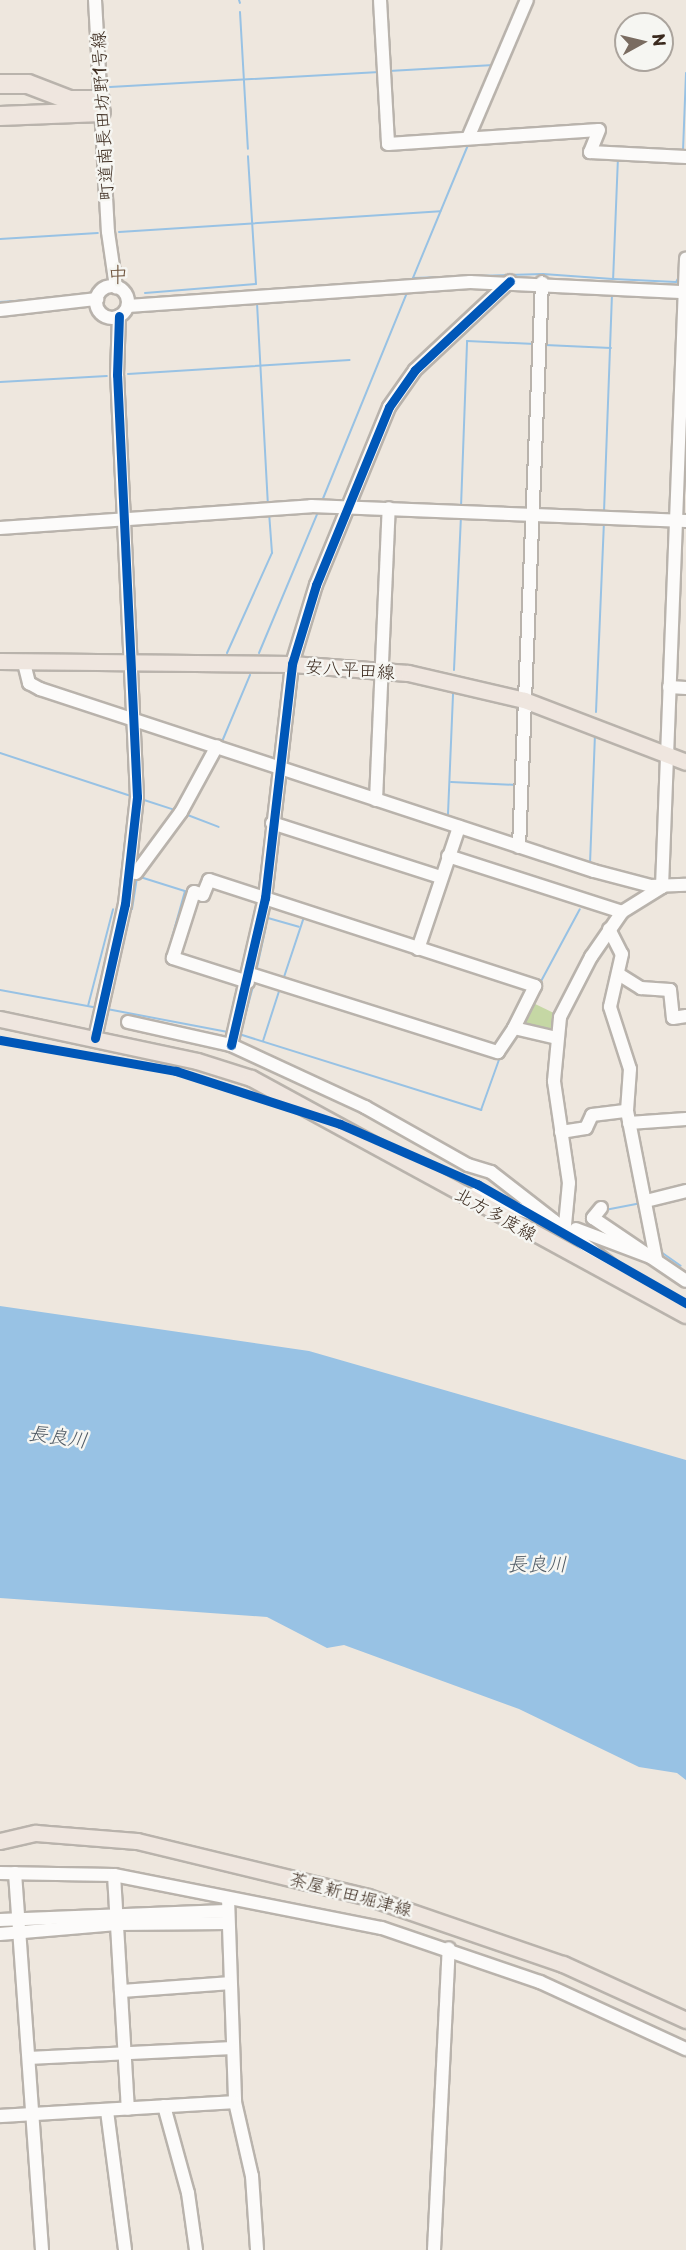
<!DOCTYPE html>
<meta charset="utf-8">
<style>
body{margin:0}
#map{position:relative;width:686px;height:2250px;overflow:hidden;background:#eee7de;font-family:"Playpen Sans","Klee One",sans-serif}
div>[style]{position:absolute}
.green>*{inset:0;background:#c5d7a4}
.water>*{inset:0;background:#98c2e4}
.stream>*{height:2px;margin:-1px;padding:0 1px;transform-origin:1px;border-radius:1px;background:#98c2e4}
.roads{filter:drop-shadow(2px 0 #b9b3ac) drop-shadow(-2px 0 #b9b3ac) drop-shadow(0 2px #b9b3ac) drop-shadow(0 -2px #b9b3ac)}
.minor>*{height:12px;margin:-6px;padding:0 6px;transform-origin:6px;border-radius:6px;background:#fcfbfa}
.minor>.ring{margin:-6px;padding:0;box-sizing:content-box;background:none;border:12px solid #fcfbfa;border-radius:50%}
.major>*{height:15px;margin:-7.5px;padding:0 7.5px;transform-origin:7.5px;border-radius:7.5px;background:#efe6df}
.highway>*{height:18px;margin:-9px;padding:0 9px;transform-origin:9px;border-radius:9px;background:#efe6df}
.cycleway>*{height:9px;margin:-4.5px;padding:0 4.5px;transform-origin:4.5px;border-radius:4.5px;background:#0057b8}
span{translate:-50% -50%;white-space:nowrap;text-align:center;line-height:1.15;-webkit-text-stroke:5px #f6f6f2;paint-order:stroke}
.street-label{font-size:18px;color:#3b2a1e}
.water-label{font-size:20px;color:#4f5a64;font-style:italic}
.quarter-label{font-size:21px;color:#6f543d}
.north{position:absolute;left:614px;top:12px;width:60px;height:60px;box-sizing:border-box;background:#f6f6f2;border:2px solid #aba49d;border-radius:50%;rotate:82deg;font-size:16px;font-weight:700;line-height:24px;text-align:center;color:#3b2a1e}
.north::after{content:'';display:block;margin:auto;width:21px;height:27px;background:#7a6c61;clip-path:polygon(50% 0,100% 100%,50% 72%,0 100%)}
</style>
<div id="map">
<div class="green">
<i style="clip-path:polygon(531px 1002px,558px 1015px,555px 1033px,520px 1027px)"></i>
</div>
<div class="water">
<i style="clip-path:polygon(0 1306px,309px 1351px,686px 1460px,686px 1780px,677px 1773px,639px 1767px,519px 1709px,344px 1645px,327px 1648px,267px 1617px,0 1598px)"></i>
</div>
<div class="stream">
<i style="left:239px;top:0;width:3px;rotate:72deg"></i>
<i style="left:240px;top:12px;width:137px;rotate:86.7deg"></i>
<i style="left:389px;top:71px;width:105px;rotate:-3.3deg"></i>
<i style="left:110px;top:87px;width:270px;rotate:-3.2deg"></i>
<i style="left:478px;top:130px;width:15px;rotate:-67deg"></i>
<i style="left:468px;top:145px;width:144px;rotate:112.5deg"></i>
<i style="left:413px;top:278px;width:130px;rotate:-1.8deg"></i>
<i style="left:543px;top:274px;width:70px;rotate:4.1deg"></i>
<i style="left:667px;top:150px;width:16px;rotate:4deg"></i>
<i style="left:683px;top:151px;width:78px;rotate:-87.8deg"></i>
<i style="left:618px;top:157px;width:122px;rotate:92.3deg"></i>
<i style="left:613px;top:279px;width:63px;rotate:2.7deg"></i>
<i style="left:676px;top:282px;width:6px;rotate:-59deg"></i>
<i style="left:119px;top:232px;width:322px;rotate:-3.7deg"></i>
<i style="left:0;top:239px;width:98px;rotate:-3.5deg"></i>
<i style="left:145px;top:293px;width:111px;rotate:-4.6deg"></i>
<i style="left:256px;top:284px;width:128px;rotate:-93.6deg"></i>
<i style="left:0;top:302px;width:32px;rotate:-4deg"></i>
<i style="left:257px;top:303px;width:201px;rotate:86.9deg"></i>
<i style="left:545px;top:345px;width:66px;rotate:2.6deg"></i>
<i style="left:128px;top:374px;width:222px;rotate:-3.6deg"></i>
<i style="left:0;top:382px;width:107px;rotate:-3.2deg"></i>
<i style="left:322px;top:501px;width:225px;rotate:-67.8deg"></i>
<i style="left:461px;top:507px;width:166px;rotate:-87.9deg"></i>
<i style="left:467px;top:341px;width:68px;rotate:2.5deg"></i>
<i style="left:604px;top:512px;width:218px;rotate:-87.9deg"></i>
<i style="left:227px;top:653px;width:110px;rotate:-65.8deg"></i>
<i style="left:272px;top:553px;width:41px;rotate:-94.2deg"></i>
<i style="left:259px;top:653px;width:153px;rotate:-67.3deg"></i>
<i style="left:454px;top:670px;width:153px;rotate:-87.4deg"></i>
<i style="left:596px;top:712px;width:189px;rotate:-87.6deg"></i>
<i style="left:221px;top:744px;width:75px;rotate:-67.2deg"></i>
<i style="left:0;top:753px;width:141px;rotate:18.2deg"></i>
<i style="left:451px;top:782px;width:66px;rotate:2.6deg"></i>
<i style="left:141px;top:799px;width:36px;rotate:18deg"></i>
<i style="left:185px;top:814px;width:36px;rotate:21deg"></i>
<i style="left:448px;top:814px;width:120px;rotate:-87.6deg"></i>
<i style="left:590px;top:864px;width:129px;rotate:-87.8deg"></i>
<i style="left:132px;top:909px;width:33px;rotate:-81deg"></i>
<i style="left:137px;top:876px;width:50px;rotate:17.4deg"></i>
<i style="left:185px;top:891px;width:63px;rotate:105.6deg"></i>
<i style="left:268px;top:918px;width:32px;rotate:16deg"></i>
<i style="left:256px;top:972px;width:47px;rotate:-77.7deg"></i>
<i style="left:219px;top:979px;width:21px;rotate:19deg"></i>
<i style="left:283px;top:980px;width:66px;rotate:-71.6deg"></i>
<i style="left:539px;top:985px;width:86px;rotate:-61.7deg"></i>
<i style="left:0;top:990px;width:100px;rotate:10.4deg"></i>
<i style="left:88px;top:1006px;width:100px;rotate:-75.5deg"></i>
<i style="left:107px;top:1009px;width:123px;rotate:10.8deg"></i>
<i style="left:227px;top:1032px;width:30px;rotate:-75deg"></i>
<i style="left:239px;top:1034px;width:254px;rotate:17.4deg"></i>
<i style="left:481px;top:1110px;width:56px;rotate:-70.3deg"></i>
<i style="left:240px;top:1034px;width:57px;rotate:-74.7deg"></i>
<i style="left:263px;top:1041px;width:56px;rotate:-72.2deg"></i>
<i style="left:605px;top:1210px;width:37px;rotate:-11deg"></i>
<i style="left:661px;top:1252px;width:24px;rotate:35deg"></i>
</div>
<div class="roads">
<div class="minor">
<i style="left:95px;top:0;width:232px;rotate:86.8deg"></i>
<i style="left:108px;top:232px;width:56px;rotate:81.7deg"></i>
<i style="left:380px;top:0;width:144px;rotate:86.8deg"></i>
<i style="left:388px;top:144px;width:211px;rotate:-3.8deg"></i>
<i style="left:599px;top:130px;width:24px;rotate:112deg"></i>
<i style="left:590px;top:152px;width:96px;rotate:3deg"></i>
<i style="left:468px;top:138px;width:150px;rotate:-66.9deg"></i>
<i class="ring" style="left:96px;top:286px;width:20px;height:20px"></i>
<i style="left:128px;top:306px;width:343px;rotate:-4deg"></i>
<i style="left:470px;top:282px;width:216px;rotate:2.7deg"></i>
<i style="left:0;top:310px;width:98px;rotate:-6.5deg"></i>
<i style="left:0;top:528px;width:312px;rotate:-4deg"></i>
<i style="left:311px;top:506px;width:375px;rotate:2.3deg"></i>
<i style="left:24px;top:663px;width:21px;rotate:76deg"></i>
<i style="left:29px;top:683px;width:13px;rotate:29deg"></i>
<i style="left:40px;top:689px;width:583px;rotate:18.19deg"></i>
<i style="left:594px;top:871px;width:59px;rotate:14.7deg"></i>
<i style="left:651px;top:886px;width:35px;rotate:-2deg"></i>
<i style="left:669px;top:687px;width:17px;rotate:3deg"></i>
<i style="left:376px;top:800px;width:292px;rotate:-87.5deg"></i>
<i style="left:272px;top:823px;width:176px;rotate:17.8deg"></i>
<i style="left:519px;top:847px;width:565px;rotate:-87.67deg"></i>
<i style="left:448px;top:856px;width:183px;rotate:17.8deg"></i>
<i style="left:136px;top:873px;width:76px;rotate:-53.6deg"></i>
<i style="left:181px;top:812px;width:75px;rotate:-61.4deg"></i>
<i style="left:662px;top:887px;width:629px;rotate:-87.81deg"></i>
<i style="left:609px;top:929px;width:28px;rotate:63deg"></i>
<i style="left:622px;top:954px;width:54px;rotate:102.8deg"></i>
<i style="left:610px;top:1007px;width:65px;rotate:72.1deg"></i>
<i style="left:630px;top:1069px;width:42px;rotate:94.1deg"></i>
<i style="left:627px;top:1111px;width:151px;rotate:78.9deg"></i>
<i style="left:418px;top:949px;width:129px;rotate:-71.4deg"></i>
<i style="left:250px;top:974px;width:260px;rotate:17.5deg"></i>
<i style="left:498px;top:1052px;width:29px;rotate:-56deg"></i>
<i style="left:620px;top:975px;width:25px;rotate:32deg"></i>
<i style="left:641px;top:988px;width:29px;rotate:4deg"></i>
<i style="left:670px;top:990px;width:28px;rotate:84deg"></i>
<i style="left:673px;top:1018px;width:13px;rotate:-9deg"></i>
<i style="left:248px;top:982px;width:79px;rotate:-162.3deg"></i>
<i style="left:173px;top:958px;width:69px;rotate:-72.3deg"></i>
<i style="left:194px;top:892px;width:9px;rotate:18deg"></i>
<i style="left:203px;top:895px;width:16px;rotate:-68deg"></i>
<i style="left:209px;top:880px;width:343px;rotate:18deg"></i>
<i style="left:535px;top:986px;width:47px;rotate:116.6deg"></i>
<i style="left:514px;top:1028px;width:44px;rotate:13.1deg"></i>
<i style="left:128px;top:1022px;width:106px;rotate:12.6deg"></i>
<i style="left:231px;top:1045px;width:148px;rotate:24.8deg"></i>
<i style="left:365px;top:1107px;width:118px;rotate:29.4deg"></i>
<i style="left:468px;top:1165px;width:24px;rotate:17deg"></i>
<i style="left:491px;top:1172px;width:170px;rotate:37.8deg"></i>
<i style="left:95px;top:1038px;width:137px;rotate:-77.4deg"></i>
<i style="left:125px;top:904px;width:108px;rotate:-83.6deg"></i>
<i style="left:137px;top:797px;width:422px;rotate:-92.7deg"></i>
<i style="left:117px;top:375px;width:59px;rotate:-88.1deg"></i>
<i style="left:231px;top:1045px;width:151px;rotate:-77deg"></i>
<i style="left:265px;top:898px;width:236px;rotate:-83.4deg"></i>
<i style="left:292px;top:664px;width:83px;rotate:-73.1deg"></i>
<i style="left:316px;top:585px;width:192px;rotate:-67.7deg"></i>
<i style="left:389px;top:407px;width:45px;rotate:-54.9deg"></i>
<i style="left:415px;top:370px;width:130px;rotate:-43.1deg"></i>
<i style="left:629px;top:1123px;width:57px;rotate:-4deg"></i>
<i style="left:561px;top:1132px;width:25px;rotate:-9deg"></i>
<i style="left:586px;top:1128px;width:14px;rotate:-65deg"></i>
<i style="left:592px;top:1115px;width:35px;rotate:-7deg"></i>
<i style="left:474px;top:1194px;width:84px;rotate:18.6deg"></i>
<i style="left:646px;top:1201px;width:41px;rotate:-14deg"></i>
<i style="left:601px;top:1208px;width:13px;rotate:129deg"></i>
<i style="left:593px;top:1218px;width:112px;rotate:34.1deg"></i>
<i style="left:565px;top:1225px;width:42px;rotate:-84.6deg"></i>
<i style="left:569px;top:1183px;width:103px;rotate:-98.4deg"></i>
<i style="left:554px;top:1081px;width:64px;rotate:-84.6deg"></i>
<i style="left:560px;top:1017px;width:68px;rotate:-62.7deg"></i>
<i style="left:591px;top:957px;width:55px;rotate:-55.4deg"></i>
<i style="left:622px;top:912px;width:47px;rotate:-32deg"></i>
<i style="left:576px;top:1229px;width:85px;rotate:20.6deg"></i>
<i style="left:0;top:1873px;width:114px;rotate:1deg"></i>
<i style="left:114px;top:1875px;width:273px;rotate:11.2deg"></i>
<i style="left:382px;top:1928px;width:167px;rotate:18.9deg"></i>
<i style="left:540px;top:1982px;width:161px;rotate:24.7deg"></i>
<i style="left:15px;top:1873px;width:378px;rotate:85.9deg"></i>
<i style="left:114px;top:1875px;width:234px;rotate:86.6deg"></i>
<i style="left:228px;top:1898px;width:204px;rotate:88deg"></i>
<i style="left:235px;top:2102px;width:76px;rotate:77.1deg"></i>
<i style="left:252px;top:2176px;width:74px;rotate:86.1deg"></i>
<i style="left:0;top:1920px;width:226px;rotate:-2.3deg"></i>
<i style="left:0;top:1934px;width:117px;rotate:-4.9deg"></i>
<i style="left:117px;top:1924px;width:110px;rotate:-0.5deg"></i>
<i style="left:121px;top:1991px;width:108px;rotate:-4.2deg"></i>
<i style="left:29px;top:2058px;width:203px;rotate:-2.8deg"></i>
<i style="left:164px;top:2106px;width:90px;rotate:74.6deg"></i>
<i style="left:188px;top:2193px;width:58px;rotate:82deg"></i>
<i style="left:107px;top:2111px;width:140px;rotate:82.6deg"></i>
<i style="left:0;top:2116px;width:235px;rotate:-3.4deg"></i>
<i style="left:434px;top:2250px;width:302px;rotate:-87.2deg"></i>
</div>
<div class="major">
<i style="left:0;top:661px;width:292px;rotate:0.6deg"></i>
<i style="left:292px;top:664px;width:116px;rotate:4.4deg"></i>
<i style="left:408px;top:673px;width:119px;rotate:13.1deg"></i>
<i style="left:524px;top:700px;width:173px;rotate:20.9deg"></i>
<i style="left:0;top:1019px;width:201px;rotate:12deg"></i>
<i style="left:197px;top:1061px;width:57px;rotate:17.5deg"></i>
<i style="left:251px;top:1078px;width:495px;rotate:28.6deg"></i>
<i style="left:0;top:1841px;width:37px;rotate:-13deg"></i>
<i style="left:36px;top:1833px;width:101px;rotate:4.5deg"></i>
<i style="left:137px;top:1841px;width:238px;rotate:13.6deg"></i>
<i style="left:368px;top:1897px;width:206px;rotate:19deg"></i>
<i style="left:563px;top:1964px;width:135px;rotate:24.5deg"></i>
</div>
<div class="highway">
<i style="left:0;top:84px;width:28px"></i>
<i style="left:28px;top:84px;width:45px;rotate:20.9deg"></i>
<i style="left:70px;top:100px;width:30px"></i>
<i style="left:0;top:116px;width:101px;rotate:-2.3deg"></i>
</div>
</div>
<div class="cycleway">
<i style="left:95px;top:1038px;width:137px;rotate:-77.4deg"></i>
<i style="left:125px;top:904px;width:108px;rotate:-83.6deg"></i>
<i style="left:137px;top:797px;width:422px;rotate:-92.7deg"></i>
<i style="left:117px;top:375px;width:59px;rotate:-88.1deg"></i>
<i style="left:0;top:1040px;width:179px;rotate:10deg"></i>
<i style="left:176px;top:1071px;width:172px;rotate:17.9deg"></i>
<i style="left:340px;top:1124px;width:150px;rotate:23.7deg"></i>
<i style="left:477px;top:1184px;width:241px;rotate:29.7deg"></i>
<i style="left:231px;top:1045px;width:151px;rotate:-77deg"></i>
<i style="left:265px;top:898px;width:236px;rotate:-83.4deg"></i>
<i style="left:292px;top:664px;width:83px;rotate:-73.1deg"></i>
<i style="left:316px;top:585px;width:192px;rotate:-67.7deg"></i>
<i style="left:389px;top:407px;width:45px;rotate:-54.9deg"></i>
<i style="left:415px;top:370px;width:130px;rotate:-43.1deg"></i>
</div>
<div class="street-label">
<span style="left:102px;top:116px;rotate:-93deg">町道南長田坊野1号線</span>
<span style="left:350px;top:669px;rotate:4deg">安八平田線</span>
<span style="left:496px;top:1214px;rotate:29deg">北方多度線</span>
<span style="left:351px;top:1894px;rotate:15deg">茶屋新田堀津線</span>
</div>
<div class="water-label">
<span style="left:58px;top:1436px;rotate:8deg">長良川</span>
<span style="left:537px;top:1563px">長良川</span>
</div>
<div class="quarter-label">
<span style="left:118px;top:273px">中</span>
</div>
<div class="north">N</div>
</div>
